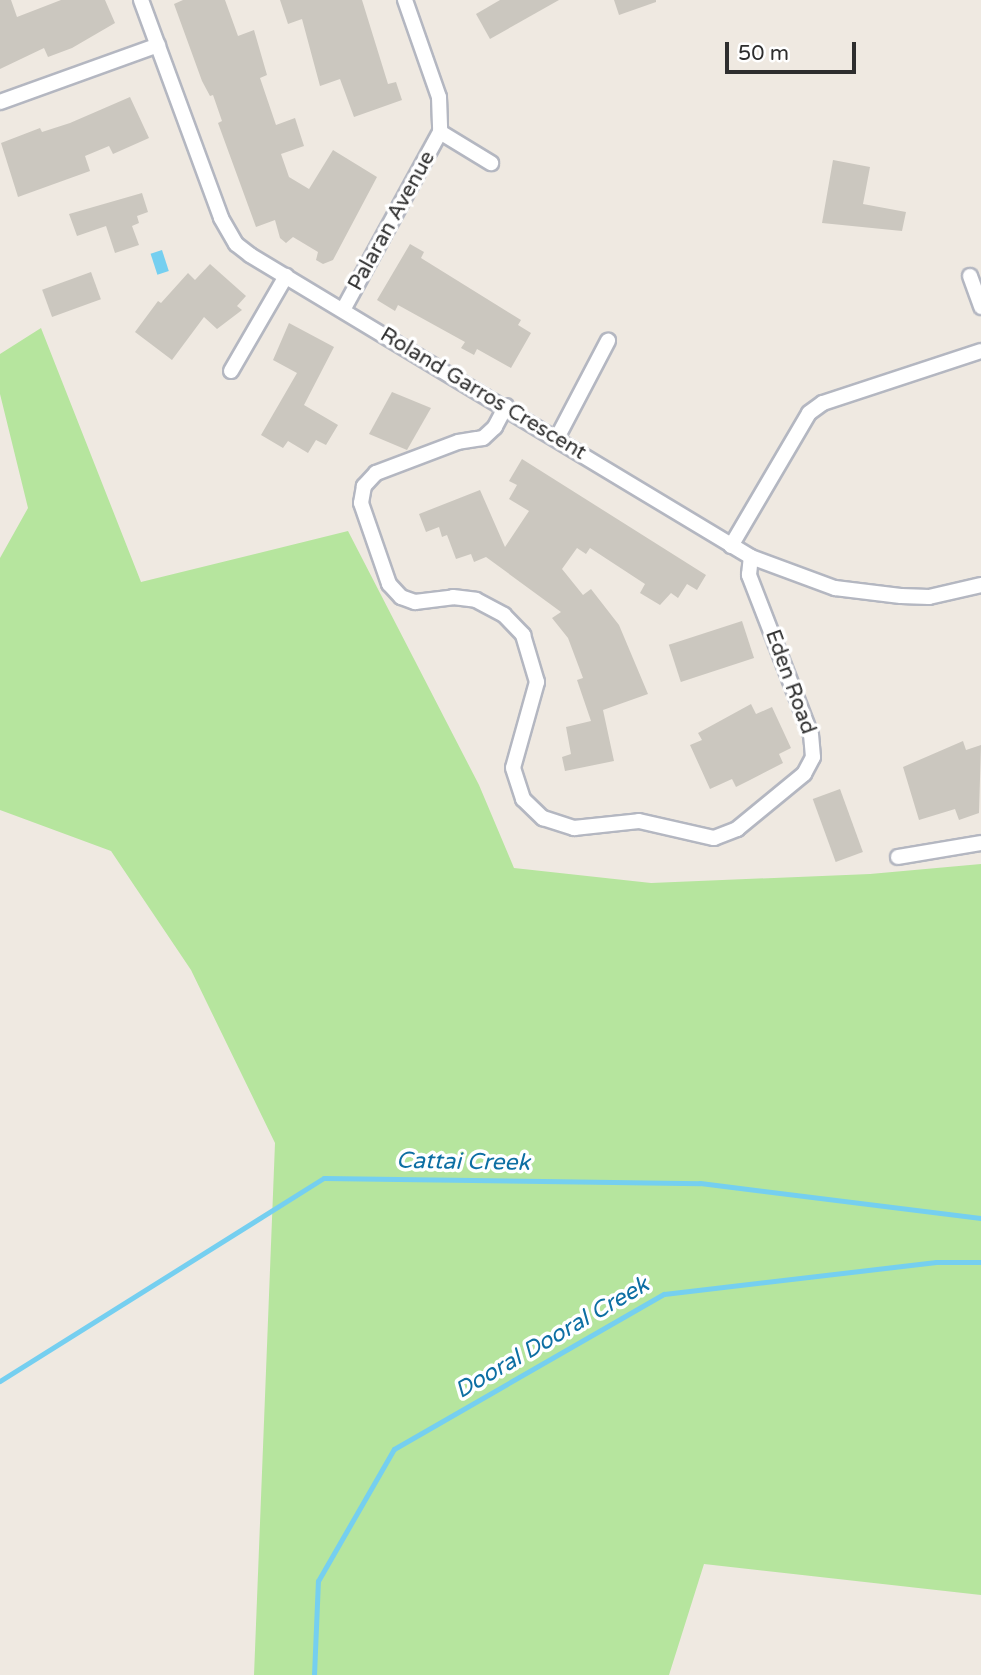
<!DOCTYPE html>
<style>
body{margin:0}
#map{position:relative;width:981px;height:1675px;overflow:hidden;background:#efe9e1;font-family:"Varela Round",sans-serif}
div>[style]{position:absolute}
.green>*{inset:0;background:#b6e59e}
.water>*{inset:0;background:#75cff0;transform-origin:0 0}
.stream>*{height:5px;margin:-2.5px;padding:0 2.5px;transform-origin:2.5px;border-radius:2.5px;background:#75cff0}
.building>*{inset:0;background:#cbc7bf;transform-origin:0 0}
.roads{filter:drop-shadow(2px 0 #b4b7c1) drop-shadow(-2px 0 #b4b7c1) drop-shadow(0 2px #b4b7c1) drop-shadow(0 -2px #b4b7c1)}
.minor>*{height:14px;margin:-7px;padding:0 7px;transform-origin:7px;border-radius:7px;background:#fff}
span{translate:-50% -50%;white-space:nowrap;text-align:center;line-height:1.15;-webkit-text-stroke:7px #fff;paint-order:stroke}
.street-label{font-size:21px;color:#2e2e2e}
.water-label{font-size:23px;color:#0d6fa3;font-style:italic}
.scale{position:absolute;left:725px;top:42px;width:131px;height:32px;box-sizing:border-box;border:4px solid #2e2e2e;border-top:0;padding-left:9px;font-size:21px;line-height:24px;white-space:nowrap;color:#2e2e2e;-webkit-text-stroke:5px #fff;paint-order:stroke}
</style>
<div id="map">
<div class="green">
<i style="clip-path:polygon(41px 328px,141px 582px,348px 531px,479px 785px,514px 868px,651px 883px,870px 874px,981px 864px,981px 1595px,704px 1564px,669px 1675px,254px 1675px,275px 1143px,191px 970px,111px 851px,0 810px,0 558px,28px 508px,0 394px,0 354px)"></i>
</div>
<div class="water">
<i style="left:162px;top:250px;width:22px;height:12px;rotate:72deg"></i>
</div>
<div class="stream">
<i style="left:0;top:1381px;width:382px;rotate:-32.1deg"></i>
<i style="left:324px;top:1178px;width:376px;rotate:0.8deg"></i>
<i style="left:700px;top:1183px;width:283px;rotate:7.1deg"></i>
<i style="left:314px;top:1675px;width:94px;rotate:-87.6deg"></i>
<i style="left:318px;top:1581px;width:152px;rotate:-60.1deg"></i>
<i style="left:394px;top:1449px;width:311px;rotate:-29.9deg"></i>
<i style="left:664px;top:1294px;width:274px;rotate:-6.7deg"></i>
<i style="left:936px;top:1262px;width:45px"></i>
</div>
<div class="building">
<i style="clip-path:polygon(0 0,11px 0,17px 17px,61px 0,105px 0,115px 23px,72px 48px,48px 57px,44px 48px,0 69px)"></i>
<i style="clip-path:polygon(183px 0,225px 0,238px 36px,254px 30px,267px 75px,260px 78px,276px 125px,295px 118px,304px 146px,281px 154px,289px 177px,309px 189px,333px 150px,377px 177px,333px 260px,323px 264px,316px 260px,318px 252px,293px 237px,286px 243px,280px 238px,275px 220px,256px 227px,218px 123px,222px 121px,213px 95px,210px 96px,202px 81px,174px 4px)"></i>
<i style="clip-path:polygon(280px 0,362px 0,388px 84px,396px 82px,402px 100px,354px 117px,340px 79px,320px 86px,302px 19px,288px 24px)"></i>
<i style="clip-path:polygon(500px 0,559px 0,490px 39px,476px 14px)"></i>
<i style="clip-path:polygon(614px 0,656px 0,656px 2px,619px 15px)"></i>
<i style="clip-path:polygon(130px 97px,149px 138px,113px 154px,109px 146px,85px 156px,90px 171px,18px 197px,1px 143px,40px 128px,42px 132px,70px 123px)"></i>
<i style="clip-path:polygon(833px 160px,870px 167px,863px 204px,906px 212px,902px 231px,822px 223px)"></i>
<i style="clip-path:polygon(142px 193px,148px 212px,137px 216px,139px 223px,132px 226px,139px 245px,115px 253px,106px 226px,77px 236px,69px 214px)"></i>
<i style="clip-path:polygon(410px 244px,424px 252px,421px 258px,521px 320px,518px 325px,531px 333px,511px 368px,477px 349px,474px 355px,461px 348px,465px 342px,398px 305px,395px 311px,377px 300px)"></i>
<i style="clip-path:polygon(210px 264px,246px 296px,237px 306px,242px 310px,217px 329px,204px 317px,172px 360px,135px 332px,158px 301px,161px 303px,188px 273px,195px 280px)"></i>
<i style="left:91px;top:272px;width:29px;height:52px;rotate:70deg"></i>
<i style="clip-path:polygon(289px 323px,334px 347px,304px 405px,338px 425px,326px 445px,316px 440px,308px 453px,288px 441px,283px 448px,261px 435px,297px 373px,273px 360px)"></i>
<i style="clip-path:polygon(392px 392px,431px 408px,407px 450px,369px 434px)"></i>
<i style="clip-path:polygon(522px 459px,706px 575px,697px 590px,687px 584px,678px 598px,671px 593px,660px 605px,640px 593px,645px 584px,590px 548px,586px 554px,577px 548px,562px 569px,583px 595px,591px 589px,619px 625px,648px 694px,603px 710px,614px 761px,565px 771px,562px 757px,571px 754px,566px 727px,591px 721px,577px 680px,583px 678px,568px 638px,552px 618px,561px 612px,486px 557px,474px 562px,471px 554px,456px 559px,447px 535px,442px 537px,439px 527px,426px 532px,419px 514px,480px 490px,505px 547px,529px 511px,509px 499px,517px 485px,509px 481px)"></i>
<i style="left:742px;top:621px;width:39px;height:77px;rotate:72deg"></i>
<i style="clip-path:polygon(751px 704px,756px 714px,772px 707px,791px 748px,779px 754px,783px 763px,750px 780px,736px 787px,732px 779px,710px 789px,690px 745px,702px 740px,698px 733px)"></i>
<i style="clip-path:polygon(963px 741px,966px 750px,981px 745px,979px 813px,959px 820px,955px 809px,919px 820px,903px 767px)"></i>
<i style="left:840px;top:789px;width:67px;height:29px;rotate:70deg"></i>
</div>
<div class="roads">
<div class="minor">
<i style="left:141px;top:0;width:232px;rotate:69.8deg"></i>
<i style="left:221px;top:218px;width:30px;rotate:60deg"></i>
<i style="left:236px;top:244px;width:18px;rotate:38deg"></i>
<i style="left:250px;top:255px;width:585px;rotate:31.08deg"></i>
<i style="left:751px;top:557px;width:90px;rotate:20.3deg"></i>
<i style="left:835px;top:588px;width:66px;rotate:6.9deg"></i>
<i style="left:901px;top:596px;width:28px;rotate:2deg"></i>
<i style="left:929px;top:597px;width:53px;rotate:-13deg"></i>
<i style="left:405px;top:0;width:103px;rotate:70.7deg"></i>
<i style="left:439px;top:97px;width:35px;rotate:88deg"></i>
<i style="left:440px;top:132px;width:60px;rotate:31.3deg"></i>
<i style="left:0;top:102px;width:168px;rotate:-19.8deg"></i>
<i style="left:970px;top:276px;width:33px;rotate:70deg"></i>
<i style="left:343px;top:310px;width:203px;rotate:-61.4deg"></i>
<i style="left:231px;top:371px;width:110px;rotate:-59.9deg"></i>
<i style="left:506px;top:406px;width:24px;rotate:118deg"></i>
<i style="left:495px;top:427px;width:16px;rotate:137deg"></i>
<i style="left:483px;top:438px;width:25px;rotate:171deg"></i>
<i style="left:458px;top:442px;width:88px;rotate:159.3deg"></i>
<i style="left:376px;top:473px;width:18px;rotate:133deg"></i>
<i style="left:364px;top:486px;width:17px;rotate:100deg"></i>
<i style="left:361px;top:503px;width:86px;rotate:70.9deg"></i>
<i style="left:389px;top:584px;width:18px;rotate:47deg"></i>
<i style="left:401px;top:597px;width:15px;rotate:20deg"></i>
<i style="left:415px;top:602px;width:38px;rotate:-7deg"></i>
<i style="left:453px;top:597px;width:23px;rotate:7deg"></i>
<i style="left:476px;top:600px;width:32px;rotate:28deg"></i>
<i style="left:504px;top:615px;width:28px;rotate:46deg"></i>
<i style="left:523px;top:635px;width:49px;rotate:73.4deg"></i>
<i style="left:537px;top:682px;width:89px;rotate:105.6deg"></i>
<i style="left:513px;top:768px;width:33px;rotate:72deg"></i>
<i style="left:523px;top:799px;width:28px;rotate:44deg"></i>
<i style="left:543px;top:818px;width:33px;rotate:18deg"></i>
<i style="left:574px;top:828px;width:65px;rotate:-6.1deg"></i>
<i style="left:639px;top:821px;width:77px;rotate:12.8deg"></i>
<i style="left:714px;top:838px;width:25px;rotate:-21deg"></i>
<i style="left:737px;top:829px;width:87px;rotate:-39.4deg"></i>
<i style="left:804px;top:774px;width:19px;rotate:-62deg"></i>
<i style="left:813px;top:757px;width:22px;rotate:-95deg"></i>
<i style="left:811px;top:735px;width:172px;rotate:-111.2deg"></i>
<i style="left:749px;top:575px;width:18px;rotate:-84deg"></i>
<i style="left:557px;top:438px;width:110px;rotate:-62.3deg"></i>
<i style="left:731px;top:546px;width:154px;rotate:-59.6deg"></i>
<i style="left:809px;top:413px;width:17px;rotate:-36deg"></i>
<i style="left:823px;top:403px;width:166px;rotate:-18.2deg"></i>
<i style="left:898px;top:857px;width:84px;rotate:-9.6deg"></i>
</div>
</div>
<div class="street-label">
<span style="left:392px;top:221px;rotate:-61deg">Palaran Avenue</span>
<span style="left:483px;top:394px;rotate:31deg">Roland Garros Crescent</span>
<span style="left:790px;top:682px;rotate:70deg">Eden Road</span>
</div>
<div class="water-label">
<span style="left:463px;top:1162px;rotate:1deg">Cattai Creek</span>
<span style="left:552px;top:1338px;rotate:-30deg">Dooral Dooral Creek</span>
</div>
<div class="scale">50 m</div>
</div>
